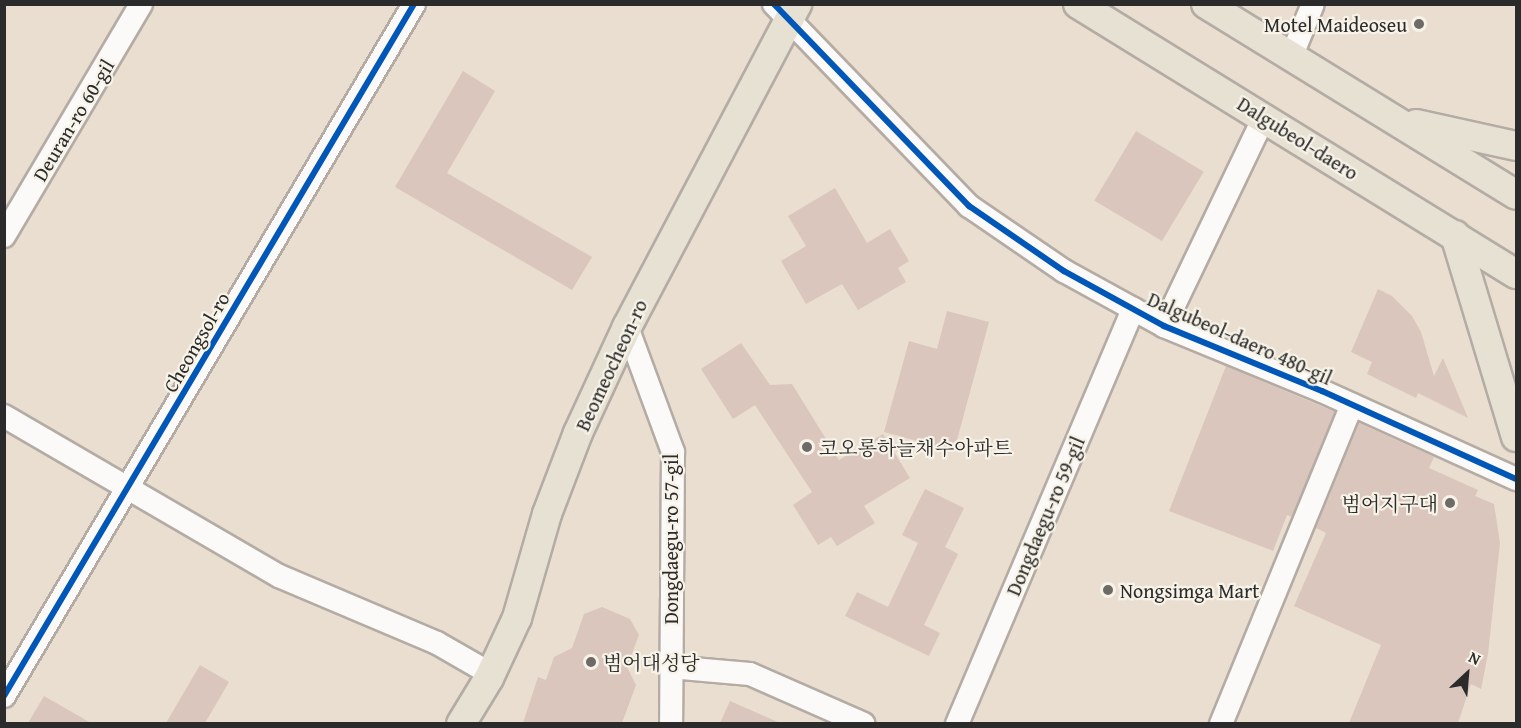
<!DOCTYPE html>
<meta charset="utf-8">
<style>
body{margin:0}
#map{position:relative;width:1521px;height:728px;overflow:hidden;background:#eaded0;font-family:"Gentium Book Plus","Noto Serif KR",serif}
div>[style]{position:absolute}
.building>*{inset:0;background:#dac6bc;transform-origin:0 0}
.roads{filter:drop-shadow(2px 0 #b4aca4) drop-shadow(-2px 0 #b4aca4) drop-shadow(0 2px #b4aca4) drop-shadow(0 -2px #b4aca4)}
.minor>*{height:22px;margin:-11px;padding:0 11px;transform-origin:11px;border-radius:11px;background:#fcfaf8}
.major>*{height:28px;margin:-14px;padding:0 14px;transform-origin:14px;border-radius:14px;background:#e6e1d3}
.cycleway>*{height:6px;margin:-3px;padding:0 3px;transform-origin:3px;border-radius:3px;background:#0057b8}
.dots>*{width:16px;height:16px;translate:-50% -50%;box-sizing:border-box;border:3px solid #f7f3e8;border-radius:50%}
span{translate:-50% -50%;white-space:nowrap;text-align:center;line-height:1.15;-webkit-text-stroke:4.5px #f7f3e8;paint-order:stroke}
.poi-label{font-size:20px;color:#2b2b2b}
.right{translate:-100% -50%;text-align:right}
.left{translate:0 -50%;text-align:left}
.street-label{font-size:20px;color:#2b2b2b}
.frame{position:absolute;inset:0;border:6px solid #2b2b2b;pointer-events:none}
.north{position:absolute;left:1437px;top:644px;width:60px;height:60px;-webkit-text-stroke:4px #f7f3e8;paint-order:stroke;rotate:26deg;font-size:16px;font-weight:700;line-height:24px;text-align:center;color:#2b2b2b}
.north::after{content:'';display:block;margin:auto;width:21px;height:27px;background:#2b2b2b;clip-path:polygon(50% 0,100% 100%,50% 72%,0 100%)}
</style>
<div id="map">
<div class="building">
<i style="clip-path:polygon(463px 71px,495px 91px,447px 173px,592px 257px,572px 290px,395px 187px)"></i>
<i style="left:1136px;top:131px;width:79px;height:81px;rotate:31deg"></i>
<i style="clip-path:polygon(835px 188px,867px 243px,890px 229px,909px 261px,898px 268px,906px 282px,858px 310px,842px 284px,806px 304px,781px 261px,806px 246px,788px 216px)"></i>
<i style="clip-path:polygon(1378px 289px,1392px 296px,1412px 316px,1421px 332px,1434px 376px,1443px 358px,1468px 418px,1418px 393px,1416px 398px,1367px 374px,1372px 362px,1351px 352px)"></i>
<i style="clip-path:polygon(947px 311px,989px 322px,954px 451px,884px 432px,909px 341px,937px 349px)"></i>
<i style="clip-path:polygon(741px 343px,770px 385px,792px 384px,839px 460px,883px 434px,910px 478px,864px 506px,875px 523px,837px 546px,831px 537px,818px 545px,793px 505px,812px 492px,755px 405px,733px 419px,701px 369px)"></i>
<i style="clip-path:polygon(1226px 366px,1335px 412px,1292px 517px,1287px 515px,1273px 551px,1169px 511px)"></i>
<i style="clip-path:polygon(1359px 423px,1434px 457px,1429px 468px,1478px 490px,1475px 496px,1494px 504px,1500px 543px,1488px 654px,1481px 689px,1471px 684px,1458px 723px,1349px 723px,1381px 645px,1294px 606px,1326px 533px,1316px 528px)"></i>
<i style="clip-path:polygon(925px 489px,964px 508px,945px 547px,958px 554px,924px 625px,940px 633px,929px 656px,845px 616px,857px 592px,888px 607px,918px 543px,902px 535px)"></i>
<i style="clip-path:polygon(602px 607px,630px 619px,639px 635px,627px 667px,636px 685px,622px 723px,523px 723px,538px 677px,546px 680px,554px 657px,572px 648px,584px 614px)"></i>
<i style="clip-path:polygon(200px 665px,229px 682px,205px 723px,166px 723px)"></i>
<i style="clip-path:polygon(44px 696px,91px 723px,28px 723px)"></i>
<i style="clip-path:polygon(730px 701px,780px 723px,720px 723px)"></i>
</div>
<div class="roads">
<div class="minor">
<i style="left:774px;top:4px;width:281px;rotate:46deg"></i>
<i style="left:969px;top:206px;width:115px;rotate:34.4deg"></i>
<i style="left:1064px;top:271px;width:114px;rotate:28.8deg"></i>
<i style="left:1164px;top:326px;width:171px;rotate:22.4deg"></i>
<i style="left:1322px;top:391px;width:213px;rotate:24.4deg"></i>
<i style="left:1291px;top:57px;width:57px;rotate:-67.5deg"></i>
<i style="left:4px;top:236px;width:269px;rotate:-59.4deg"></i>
<i style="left:1164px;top:326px;width:232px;rotate:-64.4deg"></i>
<i style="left:627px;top:327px;width:133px;rotate:69.8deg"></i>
<i style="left:673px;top:452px;width:272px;rotate:90.4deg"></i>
<i style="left:4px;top:416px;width:318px;rotate:30.2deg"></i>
<i style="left:279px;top:576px;width:172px;rotate:23deg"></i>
<i style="left:437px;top:643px;width:62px;rotate:29.9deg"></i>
<i style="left:670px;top:667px;width:80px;rotate:5deg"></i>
<i style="left:750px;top:674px;width:124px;rotate:23.7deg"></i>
<i style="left:4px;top:696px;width:804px;rotate:-59.35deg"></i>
<i style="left:957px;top:724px;width:451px;rotate:-67deg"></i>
<i style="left:1221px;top:724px;width:345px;rotate:-67.7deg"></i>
</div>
<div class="major">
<i style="left:1078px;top:4px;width:515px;rotate:31.65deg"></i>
<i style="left:1206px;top:4px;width:364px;rotate:31.6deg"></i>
<i style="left:1416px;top:124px;width:102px;rotate:12.4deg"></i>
<i style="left:1455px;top:235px;width:211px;rotate:73.2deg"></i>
<i style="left:461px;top:724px;width:54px;rotate:-58.7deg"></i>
<i style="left:489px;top:678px;width:66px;rotate:-65deg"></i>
<i style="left:517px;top:618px;width:108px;rotate:-73.9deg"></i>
<i style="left:547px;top:514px;width:87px;rotate:-69.1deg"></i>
<i style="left:578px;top:433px;width:117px;rotate:-65.2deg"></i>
<i style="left:627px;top:327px;width:365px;rotate:-62.2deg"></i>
</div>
</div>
<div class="cycleway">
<i style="left:774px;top:4px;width:281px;rotate:46deg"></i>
<i style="left:969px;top:206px;width:115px;rotate:34.4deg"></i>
<i style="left:1064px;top:271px;width:114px;rotate:28.8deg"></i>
<i style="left:1164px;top:326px;width:171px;rotate:22.4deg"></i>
<i style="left:1322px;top:391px;width:213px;rotate:24.4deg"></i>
<i style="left:4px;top:696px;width:804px;rotate:-59.35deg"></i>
</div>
<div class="dots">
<i style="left:1419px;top:24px;background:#6e6a65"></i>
<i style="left:807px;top:447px;background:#6e6a65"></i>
<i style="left:1450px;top:503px;background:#6e6a65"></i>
<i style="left:1108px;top:590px;background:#6e6a65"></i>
<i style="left:591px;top:662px;background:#6e6a65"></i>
</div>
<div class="poi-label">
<span class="right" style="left:1407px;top:24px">Motel Maideoseu</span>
<span class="left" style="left:819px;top:447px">코오롱하늘채수아파트</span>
<span class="right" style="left:1438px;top:503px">범어지구대</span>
<span class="left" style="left:1120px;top:590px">Nongsimga Mart</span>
<span class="left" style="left:603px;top:662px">범어대성당</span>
</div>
<div class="street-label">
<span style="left:73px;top:120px;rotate:-59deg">Deuran-ro 60-gil</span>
<span style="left:1298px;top:138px;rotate:32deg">Dalgubeol-daero</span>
<span style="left:1240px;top:338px;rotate:24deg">Dalgubeol-daero 480-gil</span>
<span style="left:196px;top:342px;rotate:-60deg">Cheongsol-ro</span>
<span style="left:611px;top:365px;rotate:-65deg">Beomeocheon-ro</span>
<span style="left:1045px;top:516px;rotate:-67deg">Dongdaegu-ro 59-gil</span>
<span style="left:670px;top:539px;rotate:-90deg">Dongdaegu-ro 57-gil</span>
</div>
<div class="frame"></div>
<div class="north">N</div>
</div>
